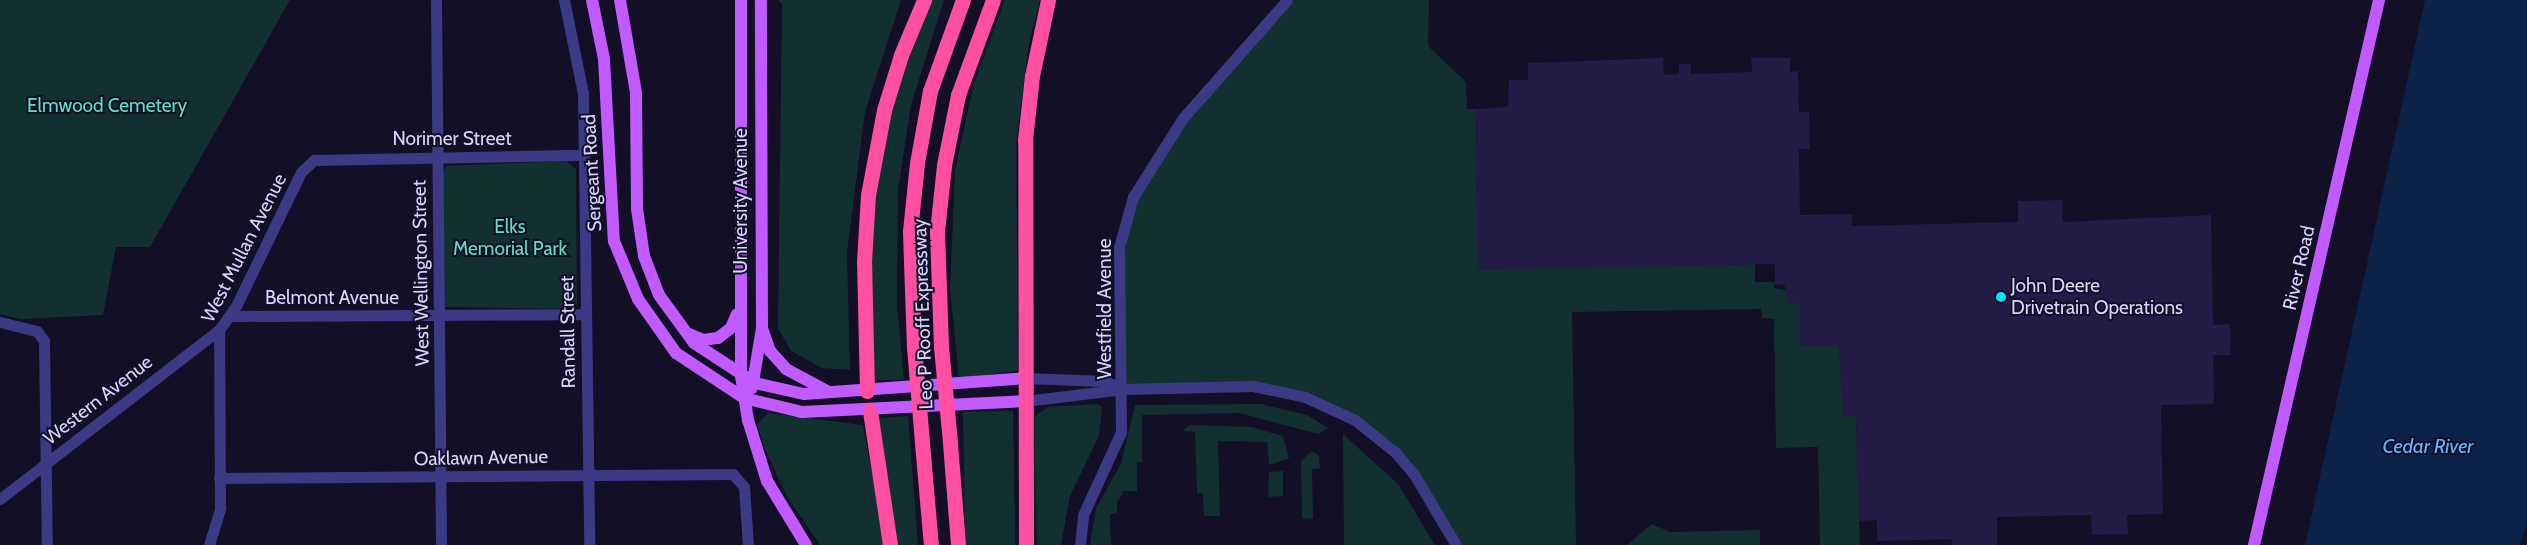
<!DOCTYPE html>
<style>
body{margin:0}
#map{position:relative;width:2527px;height:545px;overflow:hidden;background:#130f26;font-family:Cabin,sans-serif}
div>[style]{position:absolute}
.green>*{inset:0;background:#12302f;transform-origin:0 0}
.water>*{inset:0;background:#0c2248}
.building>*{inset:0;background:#241b47}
.minor>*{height:11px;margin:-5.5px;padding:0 5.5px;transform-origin:5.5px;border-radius:5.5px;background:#3d3a85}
.major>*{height:12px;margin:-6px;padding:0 6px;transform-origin:6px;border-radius:6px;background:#c25bff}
.highway>*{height:15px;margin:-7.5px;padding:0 7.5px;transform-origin:7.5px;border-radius:7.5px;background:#ff4fa3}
.highway-bridge>*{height:15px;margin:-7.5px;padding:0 7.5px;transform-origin:7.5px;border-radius:7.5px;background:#ff4fa3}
.dots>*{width:14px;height:14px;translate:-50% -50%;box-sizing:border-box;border:2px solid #130f26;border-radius:50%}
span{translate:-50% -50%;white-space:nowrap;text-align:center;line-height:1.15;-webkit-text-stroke:4px #130f26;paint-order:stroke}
.park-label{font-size:19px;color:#5fe0c0}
.street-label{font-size:19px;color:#d9d4ff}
.poi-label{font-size:19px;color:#d9d4ff}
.left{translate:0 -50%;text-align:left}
.water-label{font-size:20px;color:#62b6ff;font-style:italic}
</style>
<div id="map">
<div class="green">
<i style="clip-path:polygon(0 0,290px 0,150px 247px,116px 247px,103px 315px,21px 319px,0 314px)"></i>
<i style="clip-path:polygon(778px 0,901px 0,865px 112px,847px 252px,850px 370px,822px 368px,791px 351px,778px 328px,782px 4px)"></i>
<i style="clip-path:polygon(930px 0,944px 0,911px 105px,898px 190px,897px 304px,904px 380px,873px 380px,868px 278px,879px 155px,903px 63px)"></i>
<i style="clip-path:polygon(1005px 0,1040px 0,1028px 48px,1016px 144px,1018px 371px,959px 378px,950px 289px,955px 169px,974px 83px)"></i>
<i style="clip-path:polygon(1287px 0,1429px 0,1428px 46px,1466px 82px,1467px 109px,1476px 109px,1479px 269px,1755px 264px,1755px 282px,1775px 282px,1774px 288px,1788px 291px,1789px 303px,1800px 303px,1800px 346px,1839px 346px,1844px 416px,1856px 415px,1860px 545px,1820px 545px,1818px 447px,1776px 448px,1774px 319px,1762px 318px,1761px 309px,1572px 312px,1576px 545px,1456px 545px,1431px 500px,1376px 435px,1278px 390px,1123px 389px,1119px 247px,1154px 161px)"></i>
<i style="clip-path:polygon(566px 161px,576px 169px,577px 305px,571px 309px,445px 307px,442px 175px,446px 166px)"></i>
<i style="clip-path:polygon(1097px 404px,1102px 407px,1099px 436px,1070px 496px,1061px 545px,1037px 545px,1034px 417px,1048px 407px)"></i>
<i style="clip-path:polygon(1261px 404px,1307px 415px,1328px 428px,1318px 434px,1239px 413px,1142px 415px,1142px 462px,1137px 462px,1137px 491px,1124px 491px,1117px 502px,1117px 513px,1110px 514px,1111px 545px,1090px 545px,1096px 508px,1121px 464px,1135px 405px)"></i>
<i style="left:1013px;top:411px;width:134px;height:50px;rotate:89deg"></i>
<i style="clip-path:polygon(768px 413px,863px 425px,885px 545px,820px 545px,786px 495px,765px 449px,757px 424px)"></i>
<i style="clip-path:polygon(908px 416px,918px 545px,895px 545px,877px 418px)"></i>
<i style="clip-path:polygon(1190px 425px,1251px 427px,1283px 436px,1289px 458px,1269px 465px,1267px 442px,1218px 441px,1220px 516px,1204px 516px,1203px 493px,1197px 493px,1195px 432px,1183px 431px)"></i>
<i style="clip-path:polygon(1343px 434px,1399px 485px,1435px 545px,1344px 545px)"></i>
<i style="clip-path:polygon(1311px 451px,1319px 455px,1320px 468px,1312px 469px,1313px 518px,1302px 519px,1301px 461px)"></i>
<i style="clip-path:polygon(1283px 471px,1283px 496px,1268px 497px,1269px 472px)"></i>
<i style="clip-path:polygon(1652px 524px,1670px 532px,1760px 530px,1760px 545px,1627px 545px)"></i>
</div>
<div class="water">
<i style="clip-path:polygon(2425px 0,2527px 0,2527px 525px,2520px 545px,2305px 545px)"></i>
</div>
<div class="building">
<i style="clip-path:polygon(1663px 58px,1664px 75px,1679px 74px,1679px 64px,1691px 64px,1691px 74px,1752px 72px,1751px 58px,1790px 58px,1790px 72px,1798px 71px,1799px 112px,1809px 112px,1810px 149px,1799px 149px,1800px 215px,1852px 214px,1852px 226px,2018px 222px,2018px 201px,2062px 200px,2063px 222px,2211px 215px,2213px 325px,2230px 324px,2231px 355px,2213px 355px,2214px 404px,2161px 405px,2163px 514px,2127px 515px,2128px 534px,2092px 535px,2091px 515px,1997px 517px,1997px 545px,1952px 545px,1952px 539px,1877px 541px,1877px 520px,1859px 521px,1856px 415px,1843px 416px,1839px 346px,1800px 346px,1800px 303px,1789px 304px,1784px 284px,1775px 285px,1775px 264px,1479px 270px,1476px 109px,1508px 107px,1509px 80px,1528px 80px,1528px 63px)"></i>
</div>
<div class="minor">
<i style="left:436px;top:0;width:545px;rotate:89.47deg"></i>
<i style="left:564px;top:0;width:95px;rotate:78.5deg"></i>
<i style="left:583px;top:93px;width:452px;rotate:89.2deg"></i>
<i style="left:230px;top:316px;width:355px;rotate:-0.3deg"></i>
<i style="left:0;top:322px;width:38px;rotate:14deg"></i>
<i style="left:37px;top:331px;width:12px;rotate:55deg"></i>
<i style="left:44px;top:341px;width:204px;rotate:89.2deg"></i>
<i style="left:1025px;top:378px;width:80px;rotate:2.1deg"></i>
<i style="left:1105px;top:381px;width:20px;rotate:24deg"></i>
<i style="left:1025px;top:401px;width:99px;rotate:-7deg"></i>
<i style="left:1123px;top:389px;width:130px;rotate:-1.3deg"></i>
<i style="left:1253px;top:386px;width:53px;rotate:11.9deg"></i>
<i style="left:1305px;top:397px;width:55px;rotate:24.7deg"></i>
<i style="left:1355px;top:420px;width:53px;rotate:38.8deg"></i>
<i style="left:1396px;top:453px;width:30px;rotate:50deg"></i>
<i style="left:1415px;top:476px;width:80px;rotate:59.3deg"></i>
<i style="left:219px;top:478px;width:514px;rotate:-0.45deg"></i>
<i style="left:733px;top:474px;width:17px;rotate:50deg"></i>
<i style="left:744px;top:487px;width:58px;rotate:86.1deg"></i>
<i style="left:0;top:499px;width:277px;rotate:-37.7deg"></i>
<i style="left:219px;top:330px;width:32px;rotate:-55deg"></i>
<i style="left:237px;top:304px;width:147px;rotate:-64.1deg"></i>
<i style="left:301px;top:172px;width:18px;rotate:-43deg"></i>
<i style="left:314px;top:160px;width:269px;rotate:-1.1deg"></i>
<i style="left:209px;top:545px;width:39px;rotate:-73deg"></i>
<i style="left:220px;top:508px;width:178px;rotate:-90.3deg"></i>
<i style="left:1080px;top:545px;width:30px;rotate:-84deg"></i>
<i style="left:1083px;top:515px;width:91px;rotate:-65.4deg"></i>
<i style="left:1121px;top:432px;width:185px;rotate:-90.6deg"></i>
<i style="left:1119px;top:247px;width:52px;rotate:-74.4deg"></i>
<i style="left:1133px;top:197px;width:93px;rotate:-57.7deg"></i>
<i style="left:1183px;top:118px;width:157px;rotate:-48.6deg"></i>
</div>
<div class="major">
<i style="left:592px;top:0;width:60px;rotate:78.5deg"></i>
<i style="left:604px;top:59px;width:182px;rotate:86.9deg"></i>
<i style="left:614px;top:241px;width:63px;rotate:67.5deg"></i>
<i style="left:638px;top:299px;width:66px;rotate:54.9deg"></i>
<i style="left:676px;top:353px;width:82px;rotate:33.5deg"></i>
<i style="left:744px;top:398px;width:60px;rotate:13.6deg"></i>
<i style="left:802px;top:412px;width:223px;rotate:-2.8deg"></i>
<i style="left:620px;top:0;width:94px;rotate:80.2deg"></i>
<i style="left:636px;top:93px;width:116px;rotate:89.5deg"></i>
<i style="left:637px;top:209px;width:48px;rotate:81.5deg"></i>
<i style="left:644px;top:256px;width:42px;rotate:69deg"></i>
<i style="left:659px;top:295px;width:59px;rotate:53.9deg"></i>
<i style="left:694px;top:343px;width:73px;rotate:33.3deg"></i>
<i style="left:755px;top:383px;width:50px;rotate:12.7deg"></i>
<i style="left:804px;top:394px;width:222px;rotate:-4.1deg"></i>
<i style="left:741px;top:0;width:376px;rotate:90deg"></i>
<i style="left:741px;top:376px;width:45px;rotate:81deg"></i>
<i style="left:748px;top:420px;width:64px;rotate:72.7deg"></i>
<i style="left:767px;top:481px;width:75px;rotate:58.6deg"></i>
<i style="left:763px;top:331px;width:21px;rotate:71deg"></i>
<i style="left:770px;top:351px;width:24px;rotate:48deg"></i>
<i style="left:786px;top:369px;width:47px;rotate:28.2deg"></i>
<i style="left:689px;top:334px;width:15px;rotate:23deg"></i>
<i style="left:703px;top:340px;width:15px;rotate:-8deg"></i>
<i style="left:718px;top:338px;width:16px;rotate:-38deg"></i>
<i style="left:731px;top:328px;width:15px;rotate:-67deg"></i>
<i style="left:752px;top:388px;width:61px;rotate:-80.5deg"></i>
<i style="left:762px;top:328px;width:328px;rotate:-90.2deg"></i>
<i style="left:2254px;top:545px;width:559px;rotate:-77.08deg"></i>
</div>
<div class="highway">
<i style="left:914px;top:347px;width:116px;rotate:-92deg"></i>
<i style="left:910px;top:231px;width:68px;rotate:-84.1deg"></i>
<i style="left:917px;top:163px;width:73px;rotate:-79.8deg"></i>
<i style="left:930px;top:91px;width:97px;rotate:-70.1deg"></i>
<i style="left:941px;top:347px;width:116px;rotate:-92deg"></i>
<i style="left:937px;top:231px;width:66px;rotate:-83.9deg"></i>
<i style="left:944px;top:165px;width:71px;rotate:-78.7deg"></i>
<i style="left:958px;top:95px;width:101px;rotate:-69.8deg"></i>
<i style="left:867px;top:391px;width:129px;rotate:-91.3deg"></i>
<i style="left:864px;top:262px;width:67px;rotate:-86.6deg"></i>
<i style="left:868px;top:195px;width:86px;rotate:-79.3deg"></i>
<i style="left:884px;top:110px;width:58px;rotate:-72.8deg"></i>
<i style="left:901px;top:55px;width:60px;rotate:-67.3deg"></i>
<i style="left:870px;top:411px;width:135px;rotate:81.5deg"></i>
<i style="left:922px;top:443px;width:102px;rotate:85deg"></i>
<i style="left:950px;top:443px;width:102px;rotate:85.5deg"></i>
<i style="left:1026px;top:545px;width:405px;rotate:-90.1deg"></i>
<i style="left:1025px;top:140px;width:64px;rotate:-83.8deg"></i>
<i style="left:1032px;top:76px;width:78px;rotate:-78.1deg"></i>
</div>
<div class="highway-bridge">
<i style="left:914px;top:347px;width:96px;rotate:85.2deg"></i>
<i style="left:941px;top:347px;width:96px;rotate:84.6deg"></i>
</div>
<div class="dots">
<i style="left:2001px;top:297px;background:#00e5ff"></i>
</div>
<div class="park-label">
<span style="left:107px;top:106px">Elmwood Cemetery</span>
<span style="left:510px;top:238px">Elks<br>Memorial Park</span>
</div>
<div class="street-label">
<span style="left:452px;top:139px">Norimer Street</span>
<span style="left:592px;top:173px;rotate:-93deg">Sergeant Road</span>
<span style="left:741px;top:201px;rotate:-90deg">University Avenue</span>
<span style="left:244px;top:248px;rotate:-63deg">West Mullan Avenue</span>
<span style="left:2299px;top:268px;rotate:-77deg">River Road</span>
<span style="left:421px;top:273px;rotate:-91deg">West Wellington Street</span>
<span style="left:332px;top:298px">Belmont Avenue</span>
<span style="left:1105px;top:309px;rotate:-90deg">Westfield Avenue</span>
<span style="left:923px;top:314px;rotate:-92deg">Leo P Rooff Expressway</span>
<span style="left:568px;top:332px;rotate:-91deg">Randall Street</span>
<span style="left:98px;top:400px;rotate:-38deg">Western Avenue</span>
<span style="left:481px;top:458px;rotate:-1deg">Oaklawn Avenue</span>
</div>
<div class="poi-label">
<span class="left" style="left:2011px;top:297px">John Deere<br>Drivetrain Operations</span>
</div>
<div class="water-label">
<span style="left:2428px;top:446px">Cedar River</span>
</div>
</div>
